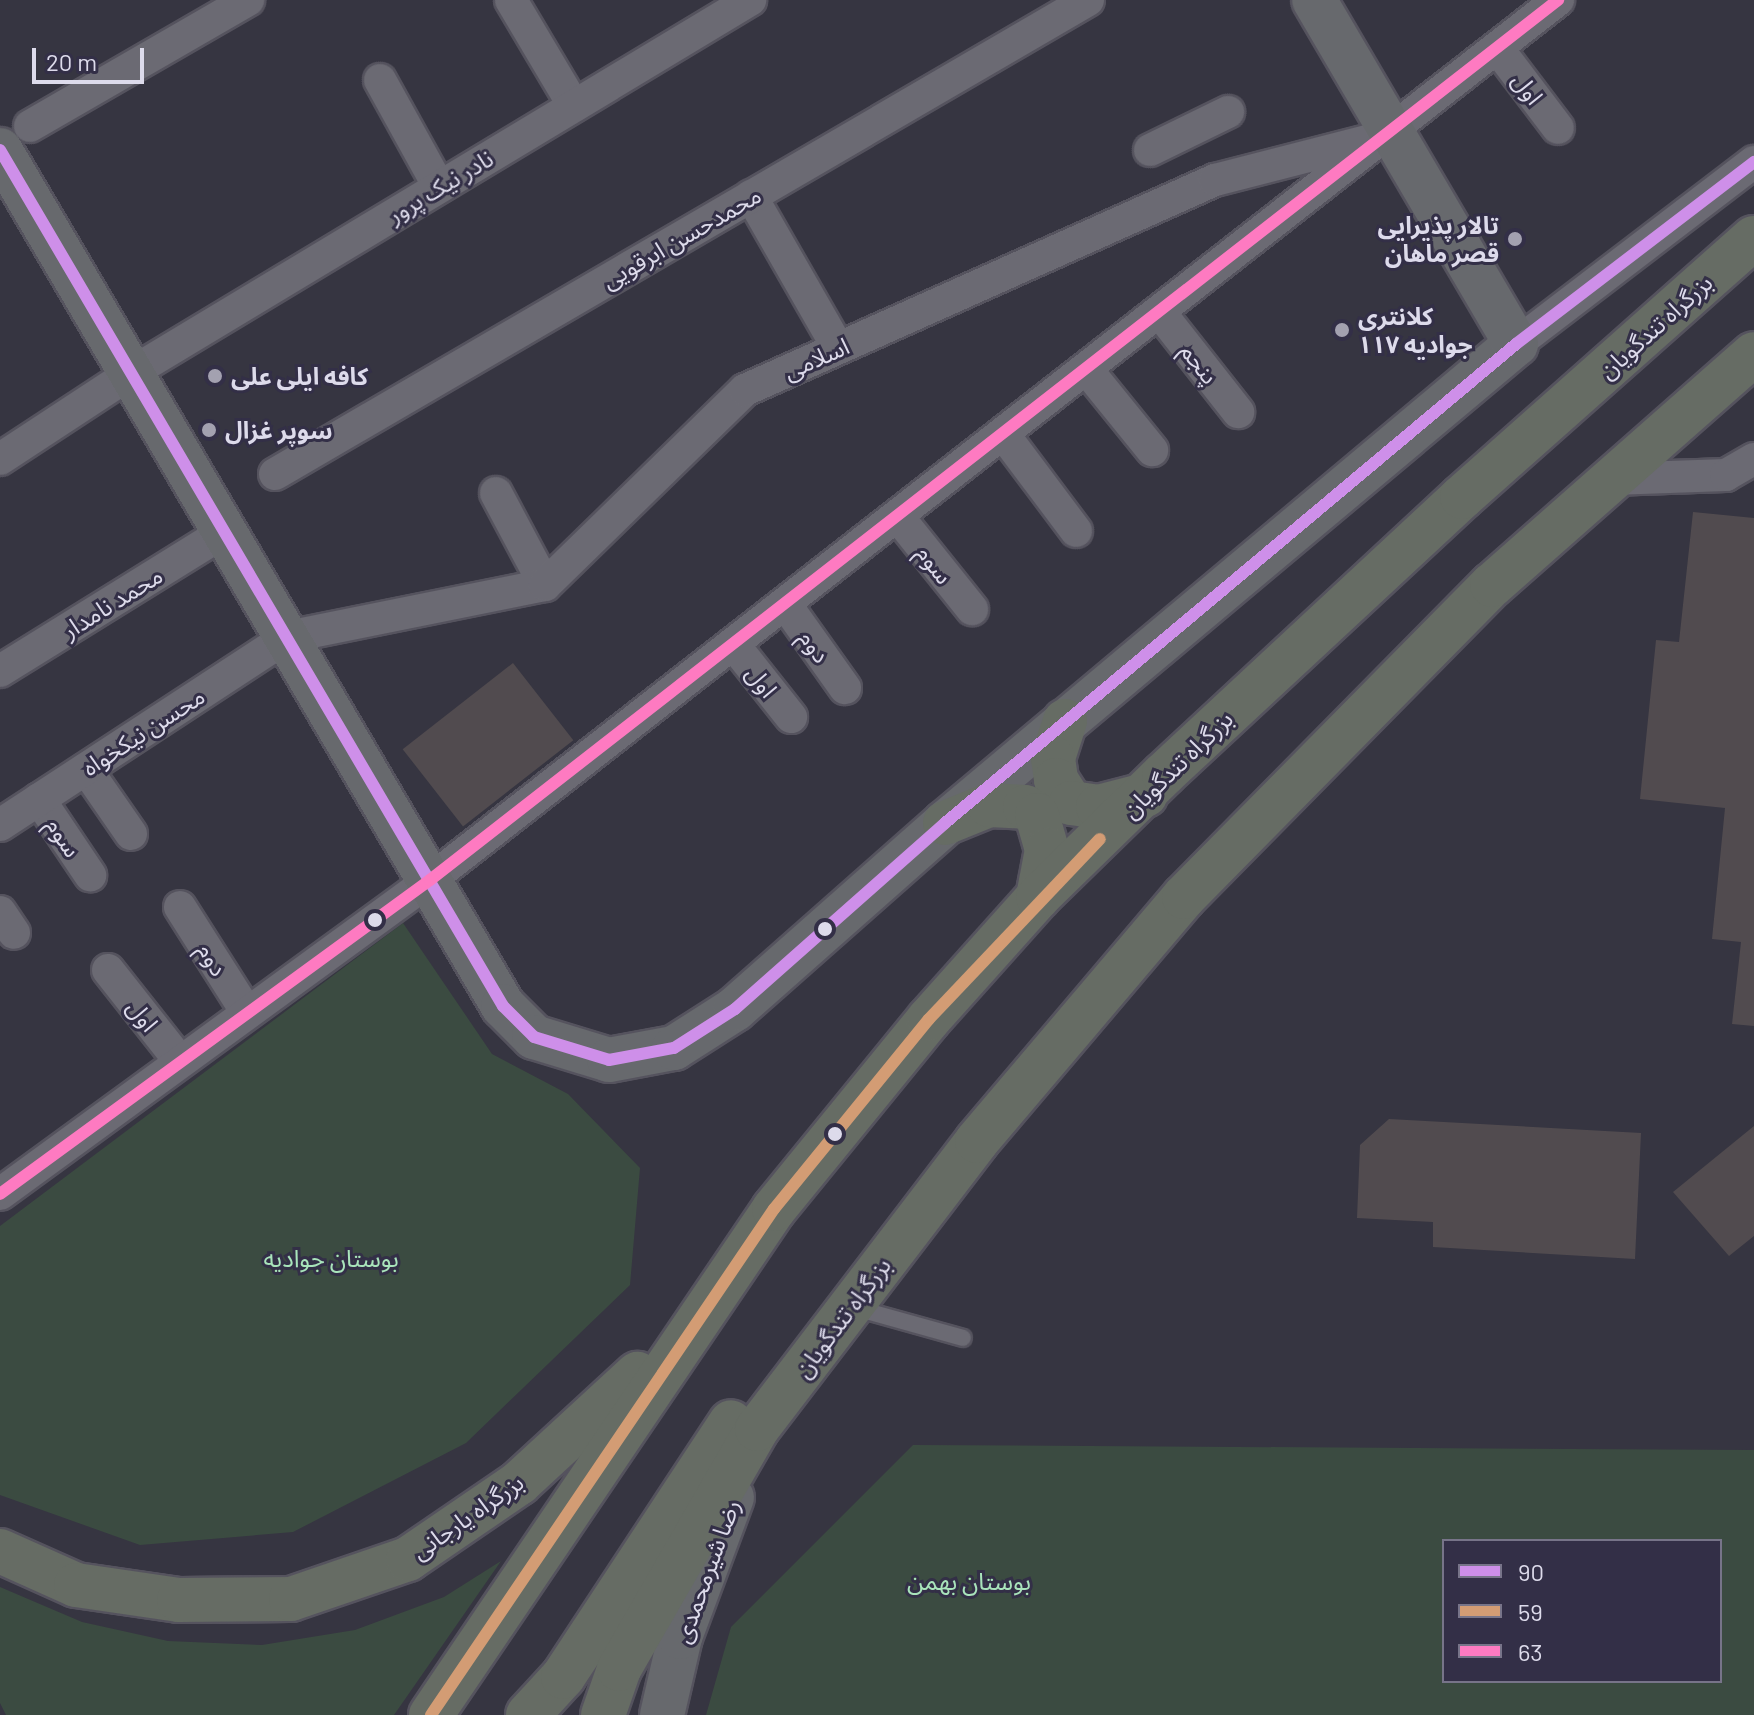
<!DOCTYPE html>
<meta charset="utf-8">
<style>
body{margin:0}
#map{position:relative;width:1754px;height:1715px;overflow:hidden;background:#363541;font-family:Barlow,"Noto Sans Arabic",sans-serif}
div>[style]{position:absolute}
.green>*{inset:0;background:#3b4b41}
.building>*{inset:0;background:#514b4f;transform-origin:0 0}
.roads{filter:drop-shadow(2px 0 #55535e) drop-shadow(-2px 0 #55535e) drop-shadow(0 2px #55535e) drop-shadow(0 -2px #55535e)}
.lane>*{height:16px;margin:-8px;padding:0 8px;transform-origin:8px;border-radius:8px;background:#6b6a73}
.street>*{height:32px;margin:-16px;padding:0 16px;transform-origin:16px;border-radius:16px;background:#6b6a73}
.secondary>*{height:44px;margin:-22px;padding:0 22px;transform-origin:22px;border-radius:22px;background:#67696d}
.highway>*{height:44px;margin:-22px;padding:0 22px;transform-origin:22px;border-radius:22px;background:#666c64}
.bus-1>*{height:12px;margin:-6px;padding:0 6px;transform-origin:6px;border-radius:6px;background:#ce8fe9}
.bus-2>*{height:12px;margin:-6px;padding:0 6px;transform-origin:6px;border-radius:6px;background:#d39c74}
.bus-3>*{height:12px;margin:-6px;padding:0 6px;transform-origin:6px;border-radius:6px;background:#fe7ac1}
.dots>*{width:22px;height:22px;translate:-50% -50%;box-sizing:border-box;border:4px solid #332f47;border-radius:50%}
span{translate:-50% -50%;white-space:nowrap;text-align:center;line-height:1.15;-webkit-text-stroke:6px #332f47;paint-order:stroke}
.street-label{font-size:24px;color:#dddbeb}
.poi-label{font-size:24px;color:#dddbeb;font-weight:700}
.right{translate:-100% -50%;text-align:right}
.left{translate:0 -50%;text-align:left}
.park-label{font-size:24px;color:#a9e4bb}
.legend{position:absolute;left:1442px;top:1539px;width:280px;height:144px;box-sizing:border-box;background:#332f47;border:2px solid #777489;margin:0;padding:10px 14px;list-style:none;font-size:24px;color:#dddbeb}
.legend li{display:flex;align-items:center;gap:16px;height:40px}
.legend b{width:40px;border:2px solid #777489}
.scale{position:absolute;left:32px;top:48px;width:112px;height:36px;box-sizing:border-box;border:4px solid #dddbeb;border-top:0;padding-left:10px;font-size:24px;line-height:28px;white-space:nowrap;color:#dddbeb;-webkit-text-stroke:6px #332f47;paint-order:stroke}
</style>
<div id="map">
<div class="green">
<i style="clip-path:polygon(403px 923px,492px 1054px,568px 1094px,640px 1168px,630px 1285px,466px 1443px,293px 1532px,140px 1545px,0 1495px,0 1226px)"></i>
<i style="clip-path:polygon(evenodd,913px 1445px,1754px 1450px,1754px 1715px,706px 1715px,731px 1627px,913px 1445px,1444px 1541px,1720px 1541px,1720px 1681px,1444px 1681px,1444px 1541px)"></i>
<i style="clip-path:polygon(501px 1561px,394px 1715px,6px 1715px,0 1703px,0 1587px,82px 1622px,168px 1641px,262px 1645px,355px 1630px,444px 1597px)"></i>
</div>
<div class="building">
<i style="clip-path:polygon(1693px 512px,1754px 518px,1754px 1026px,1732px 1024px,1741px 942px,1712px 939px,1725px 808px,1640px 799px,1656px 640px,1679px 642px)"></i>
<i style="left:513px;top:663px;width:98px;height:140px;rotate:52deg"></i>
<i style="clip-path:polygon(1389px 1119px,1641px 1133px,1635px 1259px,1433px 1247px,1433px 1222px,1357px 1218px,1360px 1145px)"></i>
<i style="clip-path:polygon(1754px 1126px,1754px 1236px,1729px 1256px,1673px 1192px)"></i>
</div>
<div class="roads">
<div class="lane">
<i style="left:852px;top:1307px;width:115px;rotate:15.6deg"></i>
</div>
<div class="street">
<i style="left:511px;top:0;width:123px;rotate:59.3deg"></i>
<i style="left:1498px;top:49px;width:99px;rotate:52.8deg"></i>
<i style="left:380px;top:80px;width:122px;rotate:61.1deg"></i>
<i style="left:30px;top:126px;width:252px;rotate:-30deg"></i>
<i style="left:1150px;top:150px;width:87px;rotate:-26deg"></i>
<i style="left:751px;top:196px;width:175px;rotate:60.2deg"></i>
<i style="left:1161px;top:314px;width:125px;rotate:51.8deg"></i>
<i style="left:1516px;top:344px;width:300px;rotate:-37.4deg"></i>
<i style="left:1088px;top:371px;width:102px;rotate:51deg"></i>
<i style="left:1004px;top:435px;width:120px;rotate:53.1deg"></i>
<i style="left:0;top:459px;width:157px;rotate:-33.3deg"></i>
<i style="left:131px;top:373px;width:723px;rotate:-31.07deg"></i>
<i style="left:275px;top:474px;width:941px;rotate:-30.24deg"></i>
<i style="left:1612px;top:479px;width:114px;rotate:-2deg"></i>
<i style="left:1726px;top:475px;width:32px;rotate:-30deg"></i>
<i style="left:496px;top:493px;width:104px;rotate:62deg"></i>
<i style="left:899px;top:518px;width:117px;rotate:51.3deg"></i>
<i style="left:786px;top:605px;width:102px;rotate:54.6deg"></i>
<i style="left:734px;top:645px;width:92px;rotate:51.6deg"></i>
<i style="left:0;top:671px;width:264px;rotate:-31.8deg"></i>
<i style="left:86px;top:769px;width:79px;rotate:55.3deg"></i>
<i style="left:39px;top:799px;width:92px;rotate:56.1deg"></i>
<i style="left:0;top:825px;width:343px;rotate:-33.2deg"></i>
<i style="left:287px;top:637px;width:263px;rotate:-11.4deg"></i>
<i style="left:545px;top:585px;width:279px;rotate:-44.3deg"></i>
<i style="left:745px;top:390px;width:515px;rotate:-24.08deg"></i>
<i style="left:1215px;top:180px;width:172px;rotate:-14.4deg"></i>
<i style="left:180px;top:907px;width:123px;rotate:57.6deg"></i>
<i style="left:0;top:912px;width:25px;rotate:56deg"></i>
<i style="left:108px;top:970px;width:115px;rotate:51.7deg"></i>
<i style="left:0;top:1194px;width:532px;rotate:-36.14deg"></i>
<i style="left:430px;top:880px;width:1431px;rotate:-37.96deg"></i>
</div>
<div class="secondary">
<i style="left:0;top:150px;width:993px;rotate:59.56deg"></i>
<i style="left:503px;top:1006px;width:44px;rotate:45deg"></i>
<i style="left:534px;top:1037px;width:78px;rotate:17deg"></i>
<i style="left:609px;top:1060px;width:66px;rotate:-10.5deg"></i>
<i style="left:674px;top:1048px;width:72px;rotate:-32.6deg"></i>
<i style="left:735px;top:1009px;width:281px;rotate:-41.5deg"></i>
<i style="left:945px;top:823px;width:745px;rotate:-39.99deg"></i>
<i style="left:1516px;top:344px;width:399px;rotate:-120.4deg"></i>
<i style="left:662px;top:1715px;width:80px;rotate:-77deg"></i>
<i style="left:680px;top:1637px;width:149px;rotate:-69.6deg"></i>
</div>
<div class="highway">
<i style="left:1065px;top:721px;width:39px;rotate:108deg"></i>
<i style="left:1053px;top:758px;width:22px;rotate:82deg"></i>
<i style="left:1056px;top:780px;width:27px;rotate:57deg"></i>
<i style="left:1071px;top:803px;width:27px;rotate:8deg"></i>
<i style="left:1098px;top:807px;width:49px;rotate:-14.3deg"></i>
<i style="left:945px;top:823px;width:48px;rotate:-22.2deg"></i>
<i style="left:989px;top:805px;width:36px;rotate:3deg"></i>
<i style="left:1025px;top:807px;width:14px;rotate:34deg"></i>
<i style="left:1037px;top:815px;width:36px;rotate:74deg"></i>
<i style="left:1047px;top:850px;width:48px;rotate:100.8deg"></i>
<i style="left:0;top:1551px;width:83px;rotate:24.1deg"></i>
<i style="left:76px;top:1585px;width:104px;rotate:8.3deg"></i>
<i style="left:179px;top:1600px;width:112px;rotate:-0.5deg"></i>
<i style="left:291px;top:1599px;width:124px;rotate:-18.9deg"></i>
<i style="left:408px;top:1559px;width:135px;rotate:-34.4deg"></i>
<i style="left:519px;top:1483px;width:161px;rotate:-42.7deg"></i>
<i style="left:431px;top:1715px;width:611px;rotate:-55.87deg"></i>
<i style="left:774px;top:1209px;width:245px;rotate:-50.8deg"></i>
<i style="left:929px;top:1019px;width:164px;rotate:-48.2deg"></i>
<i style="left:1038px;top:897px;width:176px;rotate:-44.3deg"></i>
<i style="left:1164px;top:774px;width:407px;rotate:-42.9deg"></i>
<i style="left:1462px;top:497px;width:390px;rotate:-41.6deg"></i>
<i style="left:528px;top:1715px;width:52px;rotate:-47.4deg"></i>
<i style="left:563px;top:1677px;width:305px;rotate:-56.6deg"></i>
<i style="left:603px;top:1715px;width:49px;rotate:-70.8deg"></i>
<i style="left:619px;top:1669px;width:277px;rotate:-60.1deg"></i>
<i style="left:757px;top:1429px;width:362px;rotate:-52.6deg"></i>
<i style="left:977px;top:1141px;width:320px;rotate:-49.7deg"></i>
<i style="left:1184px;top:897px;width:438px;rotate:-45.4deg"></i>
<i style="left:1492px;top:585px;width:349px;rotate:-41.4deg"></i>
</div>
</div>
<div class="bus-1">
<i style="left:0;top:150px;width:993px;rotate:59.56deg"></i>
<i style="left:503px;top:1006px;width:44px;rotate:45deg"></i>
<i style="left:534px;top:1037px;width:78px;rotate:17deg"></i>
<i style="left:609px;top:1060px;width:66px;rotate:-10.5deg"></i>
<i style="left:674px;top:1048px;width:72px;rotate:-32.6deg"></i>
<i style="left:735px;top:1009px;width:281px;rotate:-41.5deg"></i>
<i style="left:945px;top:823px;width:745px;rotate:-39.99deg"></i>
<i style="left:1516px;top:344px;width:300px;rotate:-37.4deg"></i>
</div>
<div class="bus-2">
<i style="left:431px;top:1715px;width:611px;rotate:-55.87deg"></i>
<i style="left:774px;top:1209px;width:245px;rotate:-50.8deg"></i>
<i style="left:929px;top:1019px;width:248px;rotate:-46.5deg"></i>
</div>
<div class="bus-3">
<i style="left:0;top:1194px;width:532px;rotate:-36.14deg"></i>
<i style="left:430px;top:880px;width:1431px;rotate:-37.96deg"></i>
</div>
<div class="dots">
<i style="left:1515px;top:239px;background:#a3a1b0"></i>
<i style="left:1342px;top:330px;background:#a3a1b0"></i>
<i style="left:215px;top:376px;background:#a3a1b0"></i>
<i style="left:209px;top:430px;background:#a3a1b0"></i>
<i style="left:375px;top:920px;background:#dddbeb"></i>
<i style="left:825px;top:929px;background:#dddbeb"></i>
<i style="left:835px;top:1134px;background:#dddbeb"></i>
</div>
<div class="street-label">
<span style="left:1528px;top:88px;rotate:53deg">اول</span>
<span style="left:440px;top:186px;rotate:-31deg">نادر نیک پرور</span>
<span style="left:681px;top:237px;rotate:-30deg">محمدحسن ابرقویی</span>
<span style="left:1655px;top:326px;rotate:-42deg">بزرگراه تندگویان</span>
<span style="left:816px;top:358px;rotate:-24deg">اسلامی</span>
<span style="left:1200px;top:363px;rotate:52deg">پنجم</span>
<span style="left:935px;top:564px;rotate:52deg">سوم</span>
<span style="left:112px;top:602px;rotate:-32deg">محمد نامدار</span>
<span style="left:815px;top:646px;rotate:54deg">دوم</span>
<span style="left:762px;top:681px;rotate:52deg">اول</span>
<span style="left:143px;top:731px;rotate:-33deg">محسن نیکخواه</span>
<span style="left:1177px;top:764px;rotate:-44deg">بزرگراه تندگویان</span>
<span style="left:64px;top:837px;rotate:56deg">سوم</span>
<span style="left:213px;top:959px;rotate:58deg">دوم</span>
<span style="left:143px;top:1015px;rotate:52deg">اول</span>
<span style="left:842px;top:1317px;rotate:-53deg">بزرگراه تندگویان</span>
<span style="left:467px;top:1516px;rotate:-35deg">بزرگراه یارجانی</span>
<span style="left:706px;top:1571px;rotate:-70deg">رضا شیرمحمدی</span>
</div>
<div class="poi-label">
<span class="right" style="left:1499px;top:239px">تالار پذیرایی<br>قصر ماهان</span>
<span class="left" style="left:1358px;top:330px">کلانتری<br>۱۱۷ جوادیه</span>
<span class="left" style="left:231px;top:376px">کافه ایلی علی</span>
<span class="left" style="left:225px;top:430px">سوپر غزال</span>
</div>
<div class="park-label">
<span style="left:331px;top:1258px">بوستان جوادیه</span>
<span style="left:969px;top:1581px">بوستان بهمن</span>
</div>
<ul class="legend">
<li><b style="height:10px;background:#ce8fe9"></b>90</li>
<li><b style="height:10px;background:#d39c74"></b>59</li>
<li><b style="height:10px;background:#fe7ac1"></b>63</li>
</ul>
<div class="scale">20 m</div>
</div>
